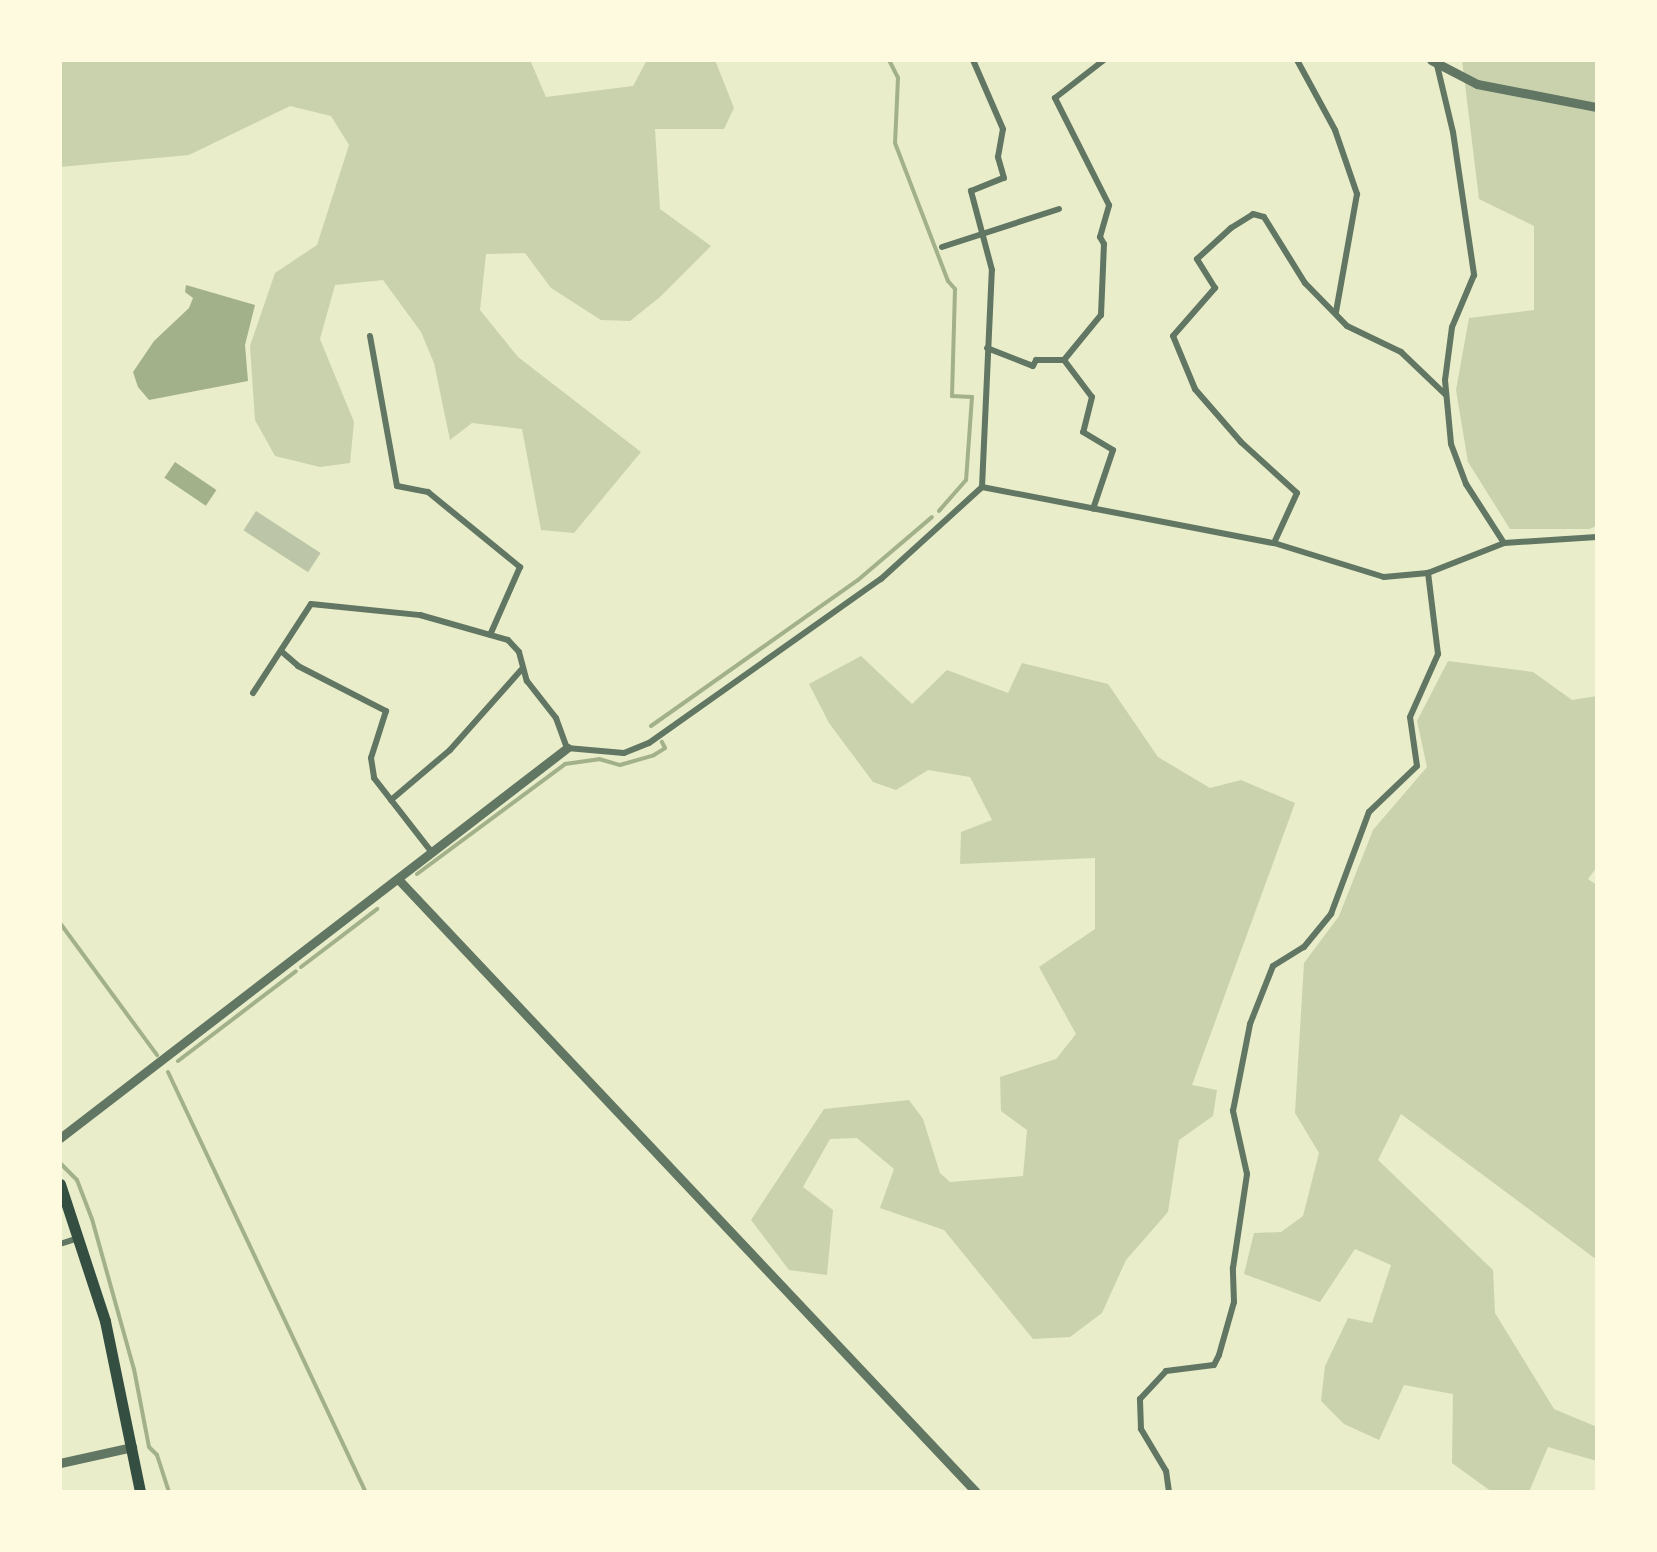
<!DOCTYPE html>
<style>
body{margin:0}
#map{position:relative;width:1657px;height:1552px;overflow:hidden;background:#e9edc9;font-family:"Libre Baskerville",serif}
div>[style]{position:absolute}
.green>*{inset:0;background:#cad2ad}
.water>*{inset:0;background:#a3b18a;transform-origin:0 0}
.stream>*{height:4px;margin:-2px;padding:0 2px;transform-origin:2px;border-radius:2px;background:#a3b18a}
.building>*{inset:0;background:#bcc5a7;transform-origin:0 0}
.minor>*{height:6px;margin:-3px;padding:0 3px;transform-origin:3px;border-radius:3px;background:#617663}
.tertiary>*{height:9px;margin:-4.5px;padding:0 4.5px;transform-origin:4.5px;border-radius:4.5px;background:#617663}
.trunk>*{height:11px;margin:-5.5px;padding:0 5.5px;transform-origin:5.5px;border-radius:5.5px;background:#344e41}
span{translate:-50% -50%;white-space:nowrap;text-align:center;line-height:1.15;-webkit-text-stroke:9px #fefae0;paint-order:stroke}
.frame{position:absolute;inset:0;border:62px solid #fefae0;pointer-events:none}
</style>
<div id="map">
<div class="green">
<i style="clip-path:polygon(60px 60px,530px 60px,546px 97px,633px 86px,647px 60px,715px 60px,734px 108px,724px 129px,655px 129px,660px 209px,711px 246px,660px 297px,630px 321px,601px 320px,551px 288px,525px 253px,486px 254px,480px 310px,518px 357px,641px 452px,574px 533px,541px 530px,522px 429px,472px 423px,450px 440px,434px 363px,421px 332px,383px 280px,335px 285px,320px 339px,354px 422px,350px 463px,320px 467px,275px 456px,255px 420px,250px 346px,275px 273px,317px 245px,349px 145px,331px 116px,290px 106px,189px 155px,60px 167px)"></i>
<i style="clip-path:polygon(1462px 60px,1597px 60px,1597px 526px,1589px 529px,1510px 529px,1468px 462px,1456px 390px,1469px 318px,1534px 310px,1534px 226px,1479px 199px)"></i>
<i style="clip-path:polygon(861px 656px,912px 704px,947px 670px,1008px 693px,1022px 663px,1108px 684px,1158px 757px,1210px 788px,1241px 780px,1295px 803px,1192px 1085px,1217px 1090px,1213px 1116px,1179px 1140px,1168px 1212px,1126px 1260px,1102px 1313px,1070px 1337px,1033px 1339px,944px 1230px,880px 1208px,894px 1169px,857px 1138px,830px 1139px,803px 1187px,833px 1210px,827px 1275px,789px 1270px,751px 1220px,824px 1109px,909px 1100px,923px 1119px,940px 1173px,950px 1182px,1023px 1176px,1027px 1130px,1001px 1111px,1000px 1077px,1056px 1059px,1076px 1034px,1039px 967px,1095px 929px,1095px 858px,960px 864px,961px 832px,992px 820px,970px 777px,928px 770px,896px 790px,873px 782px,829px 723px,809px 684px)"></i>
<i style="clip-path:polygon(1448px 661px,1533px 672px,1572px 700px,1597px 696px,1597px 867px,1588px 879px,1597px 885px,1597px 1260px,1401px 1114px,1378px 1160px,1493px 1270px,1495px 1313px,1554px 1409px,1597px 1427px,1597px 1461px,1548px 1447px,1529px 1492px,1492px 1492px,1452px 1463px,1453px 1394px,1404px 1385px,1379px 1440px,1344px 1424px,1321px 1401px,1325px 1366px,1348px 1318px,1372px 1323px,1391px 1265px,1355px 1249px,1320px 1302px,1244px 1274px,1254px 1233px,1281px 1232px,1303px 1216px,1319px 1153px,1295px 1113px,1304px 963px,1339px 916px,1373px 830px,1427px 767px,1417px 721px)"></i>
</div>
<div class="water">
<i style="clip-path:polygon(186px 285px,255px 305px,245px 345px,248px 381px,149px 400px,138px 387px,133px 372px,154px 341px,189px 308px,193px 298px,185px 292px)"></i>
<i style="left:175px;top:462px;width:50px;height:19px;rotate:34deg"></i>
</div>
<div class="stream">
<i style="left:889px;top:60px;width:20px;rotate:63deg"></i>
<i style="left:898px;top:78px;width:65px;rotate:92.6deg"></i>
<i style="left:895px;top:143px;width:148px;rotate:69deg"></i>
<i style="left:948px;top:281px;width:11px;rotate:49deg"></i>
<i style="left:955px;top:289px;width:107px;rotate:91.6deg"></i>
<i style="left:952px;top:396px;width:20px;rotate:3deg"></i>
<i style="left:972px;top:397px;width:83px;rotate:94.1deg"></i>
<i style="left:966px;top:480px;width:41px;rotate:131.1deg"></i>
<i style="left:651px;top:726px;width:253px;rotate:-35.2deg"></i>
<i style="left:858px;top:580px;width:97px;rotate:-40.4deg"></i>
<i style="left:417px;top:874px;width:184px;rotate:-36.6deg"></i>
<i style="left:565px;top:764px;width:34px;rotate:-8deg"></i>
<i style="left:599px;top:759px;width:22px;rotate:16deg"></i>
<i style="left:620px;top:765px;width:35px;rotate:-16deg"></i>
<i style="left:654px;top:755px;width:13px;rotate:-32deg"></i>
<i style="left:665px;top:748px;width:7px;rotate:-117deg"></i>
<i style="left:60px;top:923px;width:164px;rotate:53.7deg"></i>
<i style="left:301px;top:967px;width:96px;rotate:-37.3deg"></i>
<i style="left:178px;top:1061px;width:148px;rotate:-37.3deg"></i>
<i style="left:168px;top:1072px;width:464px;rotate:64.8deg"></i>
<i style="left:60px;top:1163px;width:24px;rotate:45deg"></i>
<i style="left:77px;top:1180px;width:42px;rotate:69deg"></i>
<i style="left:92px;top:1219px;width:156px;rotate:74.4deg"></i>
<i style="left:134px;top:1369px;width:79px;rotate:79.1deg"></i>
<i style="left:149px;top:1447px;width:11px;rotate:45deg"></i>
<i style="left:157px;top:1455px;width:39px;rotate:72deg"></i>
</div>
<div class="building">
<i style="left:256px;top:511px;width:77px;height:23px;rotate:33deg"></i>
</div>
<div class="minor">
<i style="left:1297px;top:60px;width:80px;rotate:61.5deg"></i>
<i style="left:1335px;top:130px;width:68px;rotate:71deg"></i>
<i style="left:1357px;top:194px;width:120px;rotate:100.1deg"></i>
<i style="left:1437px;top:65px;width:69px;rotate:76.6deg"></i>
<i style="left:1453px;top:132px;width:145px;rotate:81.6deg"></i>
<i style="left:1474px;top:275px;width:56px;rotate:112.9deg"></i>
<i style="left:1452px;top:327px;width:53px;rotate:97.5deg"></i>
<i style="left:1445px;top:380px;width:64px;rotate:84.6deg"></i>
<i style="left:1451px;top:444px;width:43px;rotate:69.4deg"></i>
<i style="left:1466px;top:484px;width:70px;rotate:57.2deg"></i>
<i style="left:942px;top:247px;width:123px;rotate:-18deg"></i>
<i style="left:370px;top:336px;width:152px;rotate:79.8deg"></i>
<i style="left:397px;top:486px;width:32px;rotate:11deg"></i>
<i style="left:428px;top:492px;width:119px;rotate:39.2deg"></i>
<i style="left:520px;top:567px;width:74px;rotate:113.8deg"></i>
<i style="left:987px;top:348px;width:49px;rotate:21.4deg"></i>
<i style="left:1033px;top:366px;width:7px;rotate:-63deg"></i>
<i style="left:1036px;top:360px;width:28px"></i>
<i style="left:1064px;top:360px;width:58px;rotate:-50.6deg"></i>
<i style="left:1101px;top:315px;width:71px;rotate:-87.6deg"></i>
<i style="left:1104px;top:244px;width:8px;rotate:-120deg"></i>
<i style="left:1100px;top:237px;width:33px;rotate:-74deg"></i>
<i style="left:1109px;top:205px;width:120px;rotate:-116.8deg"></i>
<i style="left:1055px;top:98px;width:62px;rotate:-37.8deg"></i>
<i style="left:1064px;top:360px;width:46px;rotate:52.9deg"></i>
<i style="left:1092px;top:397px;width:36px;rotate:104deg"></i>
<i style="left:1083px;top:432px;width:35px;rotate:31deg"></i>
<i style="left:1113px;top:450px;width:62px;rotate:108.7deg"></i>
<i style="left:982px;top:487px;width:297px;rotate:10.9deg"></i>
<i style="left:1274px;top:543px;width:115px;rotate:17.2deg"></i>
<i style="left:1384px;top:577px;width:44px;rotate:-5.2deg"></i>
<i style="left:1428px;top:573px;width:82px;rotate:-21.5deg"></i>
<i style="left:1504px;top:543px;width:93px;rotate:-3.7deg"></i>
<i style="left:1274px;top:543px;width:55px;rotate:-65.3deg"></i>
<i style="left:1297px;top:493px;width:76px;rotate:-137.7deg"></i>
<i style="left:1241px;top:442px;width:70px;rotate:-131deg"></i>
<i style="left:1195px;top:389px;width:57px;rotate:-112.5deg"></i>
<i style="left:1173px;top:336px;width:64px;rotate:-48.8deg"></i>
<i style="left:1215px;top:288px;width:34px;rotate:-122deg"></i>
<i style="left:1197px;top:259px;width:46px;rotate:-42.4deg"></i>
<i style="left:1231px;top:228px;width:26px;rotate:-32deg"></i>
<i style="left:1253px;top:214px;width:11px;rotate:15deg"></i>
<i style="left:1264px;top:217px;width:78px;rotate:58.2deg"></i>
<i style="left:1305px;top:283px;width:60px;rotate:45.7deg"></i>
<i style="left:1347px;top:326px;width:60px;rotate:25.7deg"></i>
<i style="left:1401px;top:352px;width:62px;rotate:43.7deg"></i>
<i style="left:281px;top:651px;width:23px;rotate:41deg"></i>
<i style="left:298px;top:666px;width:99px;rotate:27.1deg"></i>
<i style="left:386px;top:711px;width:49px;rotate:107.7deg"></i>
<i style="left:371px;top:758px;width:20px;rotate:81deg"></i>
<i style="left:374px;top:778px;width:91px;rotate:52.1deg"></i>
<i style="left:253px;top:693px;width:106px;rotate:-56.9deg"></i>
<i style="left:311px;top:604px;width:110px;rotate:5.8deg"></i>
<i style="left:420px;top:615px;width:91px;rotate:15.9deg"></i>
<i style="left:508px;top:640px;width:16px;rotate:47deg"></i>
<i style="left:519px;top:652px;width:30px;rotate:75deg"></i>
<i style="left:527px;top:681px;width:47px;rotate:51.9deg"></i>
<i style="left:556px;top:718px;width:32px;rotate:70deg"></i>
<i style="left:567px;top:748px;width:57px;rotate:5deg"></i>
<i style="left:624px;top:753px;width:27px;rotate:-22deg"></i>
<i style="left:649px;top:743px;width:284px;rotate:-35.3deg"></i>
<i style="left:881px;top:579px;width:137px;rotate:-42.3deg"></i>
<i style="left:982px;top:487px;width:217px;rotate:-87.4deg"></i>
<i style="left:992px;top:270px;width:82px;rotate:-104.9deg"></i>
<i style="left:971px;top:191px;width:35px;rotate:-22deg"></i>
<i style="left:1004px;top:178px;width:22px;rotate:-106deg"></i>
<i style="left:998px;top:157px;width:28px;rotate:-80deg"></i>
<i style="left:1003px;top:129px;width:75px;rotate:-113.5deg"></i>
<i style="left:391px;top:800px;width:77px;rotate:-40.3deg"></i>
<i style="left:450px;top:750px;width:107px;rotate:-48.4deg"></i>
<i style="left:60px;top:1244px;width:19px;rotate:-18deg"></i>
<i style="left:1169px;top:1492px;width:21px;rotate:-98deg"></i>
<i style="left:1166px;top:1471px;width:49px;rotate:-120.8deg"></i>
<i style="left:1141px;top:1429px;width:30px;rotate:-92deg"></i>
<i style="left:1140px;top:1399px;width:38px;rotate:-47deg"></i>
<i style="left:1166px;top:1371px;width:48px;rotate:-7.1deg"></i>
<i style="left:1214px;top:1365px;width:11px;rotate:-63deg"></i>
<i style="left:1219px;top:1355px;width:55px;rotate:-74.2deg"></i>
<i style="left:1234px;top:1302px;width:34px;rotate:-92deg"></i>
<i style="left:1233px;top:1268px;width:95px;rotate:-81.5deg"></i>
<i style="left:1247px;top:1174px;width:65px;rotate:-102.5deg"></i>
<i style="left:1233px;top:1111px;width:89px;rotate:-78.9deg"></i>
<i style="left:1250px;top:1024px;width:62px;rotate:-68.4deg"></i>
<i style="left:1273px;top:966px;width:36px;rotate:-32deg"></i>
<i style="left:1304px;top:947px;width:43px;rotate:-50.7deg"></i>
<i style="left:1331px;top:914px;width:109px;rotate:-69.6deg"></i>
<i style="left:1369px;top:812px;width:66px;rotate:-43.8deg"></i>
<i style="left:1417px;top:766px;width:49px;rotate:-98.1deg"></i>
<i style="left:1410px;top:717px;width:69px;rotate:-66deg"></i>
<i style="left:1438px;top:654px;width:82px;rotate:-97deg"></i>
</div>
<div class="tertiary">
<i style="left:1431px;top:60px;width:52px;rotate:27.6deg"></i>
<i style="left:1477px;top:84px;width:122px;rotate:10.9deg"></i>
<i style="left:398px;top:879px;width:843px;rotate:46.68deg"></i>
<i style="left:60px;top:1138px;width:640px;rotate:-37.57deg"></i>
<i style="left:60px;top:1463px;width:74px;rotate:-12.5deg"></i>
</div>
<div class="trunk">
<i style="left:60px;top:1184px;width:144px;rotate:71.8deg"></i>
<i style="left:105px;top:1321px;width:175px;rotate:78.4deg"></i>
</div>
<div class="frame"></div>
</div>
